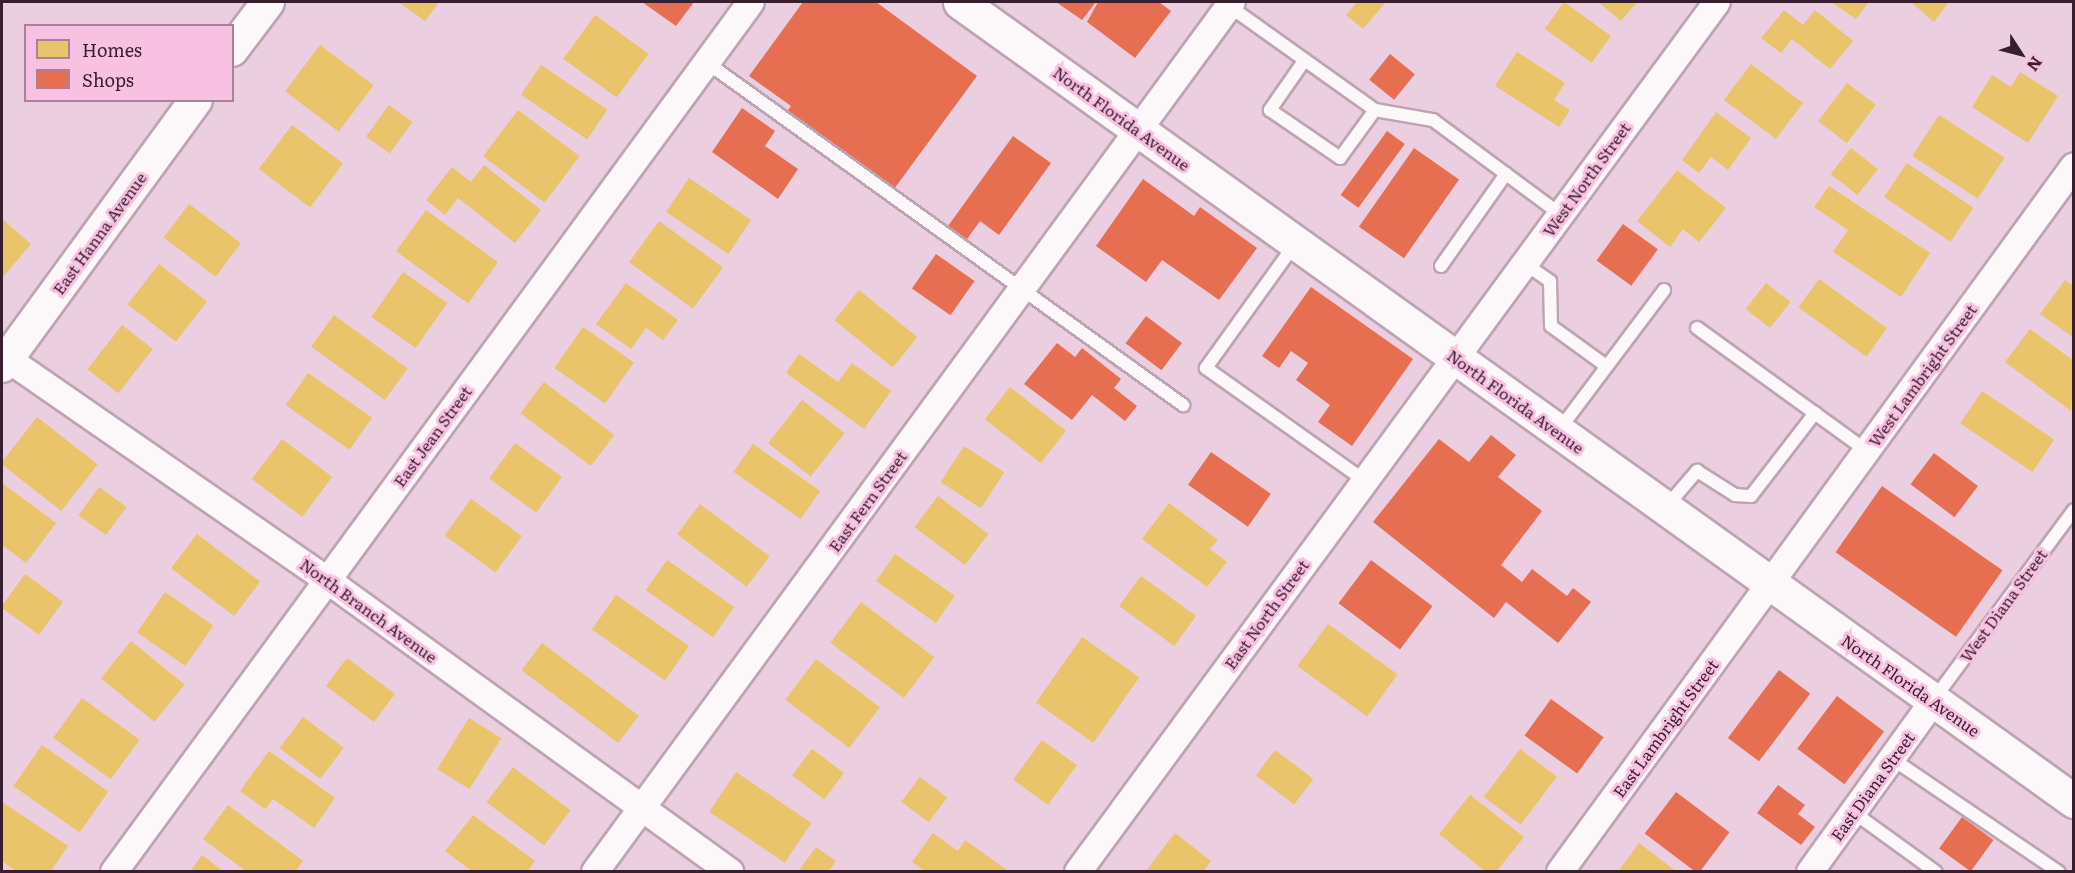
<!DOCTYPE html>
<style>
body{margin:0}
#map{position:relative;width:2075px;height:873px;overflow:hidden;background:#ebcedf;font-family:Literata,serif}
div>[style]{position:absolute}
.homes>*{inset:0;background:#e9c46a;transform-origin:0 0}
.shops>*{inset:0;background:#e76f51;transform-origin:0 0}
.roads{filter:drop-shadow(2px 0 #bda4b2) drop-shadow(-2px 0 #bda4b2) drop-shadow(0 2px #bda4b2) drop-shadow(0 -2px #bda4b2)}
.service>*{height:12px;margin:-6px;padding:0 6px;transform-origin:6px;border-radius:6px;background:#fcf8fa}
.minor>*{height:26px;margin:-13px;padding:0 13px;transform-origin:13px;border-radius:13px;background:#fcf8fa}
.tertiary>*{height:32px;margin:-16px;padding:0 16px;transform-origin:16px;border-radius:16px;background:#fcf8fa}
.primary>*{height:33px;margin:-16.5px;padding:0 16.5px;transform-origin:16.5px;border-radius:16.5px;background:#fcf8fa}
span{translate:-50% -50%;white-space:nowrap;text-align:center;line-height:1.15;-webkit-text-stroke:6px #f8c1e1;paint-order:stroke}
.street-label{font-size:16px;color:#381f2f}
.frame{position:absolute;inset:0;border:3px solid #381f2f;pointer-events:none}
.legend{position:absolute;left:24px;top:24px;width:210px;height:78px;box-sizing:border-box;background:#f8c1e1;border:2px solid #ab809a;margin:0;padding:8px 10px;list-style:none;font-size:18px;color:#381f2f}
.legend li{display:flex;align-items:center;gap:12px;height:30px}
.legend b{width:30px;border:2px solid #ab809a}
.north{position:absolute;left:1991px;top:24px;width:60px;height:60px;-webkit-text-stroke:4px #f8c1e1;paint-order:stroke;rotate:126deg;font-size:16px;font-weight:700;line-height:24px;text-align:center;color:#381f2f}
.north::after{content:'';display:block;margin:auto;width:21px;height:27px;background:#381f2f;clip-path:polygon(50% 0,100% 100%,50% 72%,0 100%)}
</style>
<div id="map">
<div class="homes">
<i style="clip-path:polygon(398px 2px,439px 2px,425px 21px)"></i>
<i style="clip-path:polygon(1357px 2px,1386px 2px,1363px 29px,1346px 15px)"></i>
<i style="left:1564px;top:2px;width:58px;height:33px;rotate:36deg"></i>
<i style="clip-path:polygon(1598px 2px,1637px 2px,1621px 21px)"></i>
<i style="clip-path:polygon(1831px 2px,1869px 2px,1856px 19px)"></i>
<i style="clip-path:polygon(1911px 2px,1949px 2px,1934px 22px)"></i>
<i style="clip-path:polygon(1784px 10px,1803px 25px,1815px 10px,1853px 41px,1830px 69px,1792px 39px,1781px 53px,1761px 38px)"></i>
<i style="left:595px;top:15px;width:66px;height:54px;rotate:36deg"></i>
<i style="left:320px;top:45px;width:67px;height:58px;rotate:37deg"></i>
<i style="clip-path:polygon(1517px 52px,1565px 83px,1554px 100px,1570px 110px,1559px 127px,1495px 86px)"></i>
<i style="left:1751px;top:64px;width:65px;height:45px;rotate:37deg"></i>
<i style="left:541px;top:65px;width:80px;height:36px;rotate:34deg"></i>
<i style="clip-path:polygon(2020px 72px,2058px 96px,2028px 143px,1972px 107px,1992px 75px,2011px 87px)"></i>
<i style="left:1847px;top:83px;width:36px;height:48px;rotate:37deg"></i>
<i style="left:389px;top:105px;width:29px;height:39px;rotate:36deg"></i>
<i style="left:518px;top:110px;width:77px;height:58px;rotate:37deg"></i>
<i style="clip-path:polygon(1716px 112px,1751px 138px,1728px 170px,1711px 157px,1699px 173px,1682px 160px)"></i>
<i style="left:1939px;top:115px;width:78px;height:49px;rotate:33deg"></i>
<i style="left:292px;top:125px;width:64px;height:55px;rotate:37deg"></i>
<i style="left:1851px;top:148px;width:34px;height:33px;rotate:38deg"></i>
<i style="left:1907px;top:163px;width:80px;height:41px;rotate:34deg"></i>
<i style="clip-path:polygon(484px 165px,541px 210px,515px 243px,458px 198px,445px 215px,426px 200px,452px 167px,471px 182px)"></i>
<i style="clip-path:polygon(1677px 170px,1726px 208px,1699px 242px,1683px 229px,1670px 247px,1637px 221px)"></i>
<i style="left:689px;top:178px;width:75px;height:41px;rotate:34deg"></i>
<i style="clip-path:polygon(1829px 186px,1930px 253px,1901px 297px,1833px 252px,1848px 230px,1814px 207px)"></i>
<i style="left:189px;top:204px;width:65px;height:42px;rotate:37deg"></i>
<i style="left:426px;top:210px;width:89px;height:51px;rotate:36deg"></i>
<i style="clip-path:polygon(2px 219px,31px 244px,2px 278px)"></i>
<i style="left:659px;top:221px;width:79px;height:51px;rotate:36deg"></i>
<i style="left:159px;top:264px;width:61px;height:51px;rotate:38deg"></i>
<i style="left:403px;top:272px;width:54px;height:55px;rotate:35deg"></i>
<i style="left:1819px;top:279px;width:84px;height:35px;rotate:36deg"></i>
<i style="clip-path:polygon(2065px 280px,2074px 286px,2074px 338px,2040px 314px)"></i>
<i style="clip-path:polygon(626px 283px,678px 320px,663px 340px,646px 328px,631px 349px,596px 324px)"></i>
<i style="left:1766px;top:283px;width:31px;height:33px;rotate:38deg"></i>
<i style="left:859px;top:290px;width:75px;height:39px;rotate:39deg"></i>
<i style="left:334px;top:315px;width:91px;height:39px;rotate:36deg"></i>
<i style="left:122px;top:325px;width:39px;height:56px;rotate:38deg"></i>
<i style="left:583px;top:327px;width:62px;height:50px;rotate:35deg"></i>
<i style="clip-path:polygon(2030px 329px,2074px 361px,2071px 411px,2005px 362px)"></i>
<i style="clip-path:polygon(799px 354px,838px 382px,852px 363px,891px 391px,864px 429px,786px 373px)"></i>
<i style="left:308px;top:373px;width:78px;height:39px;rotate:35deg"></i>
<i style="left:544px;top:382px;width:88px;height:39px;rotate:37deg"></i>
<i style="left:1010px;top:387px;width:71px;height:41px;rotate:38deg"></i>
<i style="left:1982px;top:391px;width:87px;height:39px;rotate:34deg"></i>
<i style="left:802px;top:400px;width:54px;height:55px;rotate:38deg"></i>
<i style="left:37px;top:417px;width:77px;height:59px;rotate:38deg"></i>
<i style="left:282px;top:439px;width:63px;height:50px;rotate:37deg"></i>
<i style="left:515px;top:443px;width:58px;height:44px;rotate:36deg"></i>
<i style="left:753px;top:444px;width:82px;height:34px;rotate:35deg"></i>
<i style="left:964px;top:446px;width:48px;height:43px;rotate:33deg"></i>
<i style="clip-path:polygon(2px 483px,56px 523px,26px 563px,2px 545px)"></i>
<i style="left:99px;top:487px;width:34px;height:35px;rotate:36deg"></i>
<i style="left:938px;top:496px;width:63px;height:39px;rotate:37deg"></i>
<i style="left:471px;top:499px;width:63px;height:45px;rotate:36deg"></i>
<i style="clip-path:polygon(1169px 503px,1218px 540px,1210px 549px,1227px 562px,1207px 587px,1142px 539px)"></i>
<i style="left:700px;top:504px;width:87px;height:38px;rotate:37deg"></i>
<i style="left:197px;top:534px;width:79px;height:43px;rotate:37deg"></i>
<i style="left:895px;top:554px;width:73px;height:33px;rotate:35deg"></i>
<i style="left:667px;top:560px;width:82px;height:37px;rotate:35deg"></i>
<i style="left:25px;top:574px;width:47px;height:41px;rotate:36deg"></i>
<i style="left:1141px;top:576px;width:68px;height:37px;rotate:36deg"></i>
<i style="left:165px;top:592px;width:59px;height:49px;rotate:35deg"></i>
<i style="left:616px;top:595px;width:89px;height:42px;rotate:35deg"></i>
<i style="left:861px;top:602px;width:92px;height:51px;rotate:37deg"></i>
<i style="left:1328px;top:624px;width:86px;height:52px;rotate:36deg"></i>
<i style="left:1082px;top:637px;width:70px;height:80px;rotate:35deg"></i>
<i style="left:131px;top:641px;width:69px;height:48px;rotate:39deg"></i>
<i style="left:542px;top:643px;width:121px;height:34px;rotate:37deg"></i>
<i style="left:347px;top:658px;width:60px;height:35px;rotate:37deg"></i>
<i style="left:816px;top:659px;width:80px;height:51px;rotate:37deg"></i>
<i style="left:82px;top:698px;width:71px;height:49px;rotate:36deg"></i>
<i style="left:303px;top:717px;width:51px;height:39px;rotate:37deg"></i>
<i style="left:469px;top:718px;width:38px;height:60px;rotate:32deg"></i>
<i style="left:1042px;top:740px;width:43px;height:49px;rotate:36deg"></i>
<i style="left:42px;top:745px;width:81px;height:50px;rotate:35deg"></i>
<i style="left:812px;top:749px;width:40px;height:33px;rotate:37deg"></i>
<i style="left:1520px;top:749px;width:46px;height:60px;rotate:37deg"></i>
<i style="left:1275px;top:750px;width:48px;height:32px;rotate:37deg"></i>
<i style="clip-path:polygon(269px 751px,335px 798px,314px 828px,273px 799px,265px 809px,240px 791px)"></i>
<i style="left:513px;top:767px;width:72px;height:44px;rotate:37deg"></i>
<i style="left:736px;top:772px;width:91px;height:48px;rotate:34deg"></i>
<i style="left:920px;top:777px;width:34px;height:31px;rotate:37deg"></i>
<i style="clip-path:polygon(1470px 795px,1524px 837px,1496px 872px,1486px 872px,1439px 834px)"></i>
<i style="clip-path:polygon(2px 802px,68px 846px,50px 872px,17px 872px,2px 861px)"></i>
<i style="clip-path:polygon(228px 805px,303px 861px,295px 872px,247px 872px,203px 839px)"></i>
<i style="clip-path:polygon(473px 815px,535px 861px,527px 872px,473px 872px,445px 851px)"></i>
<i style="clip-path:polygon(933px 833px,958px 851px,965px 840px,1007px 870px,926px 872px,912px 862px)"></i>
<i style="clip-path:polygon(1175px 833px,1211px 861px,1203px 872px,1145px 872px)"></i>
<i style="clip-path:polygon(1639px 843px,1677px 872px,1618px 872px)"></i>
<i style="clip-path:polygon(816px 847px,836px 861px,828px 872px,798px 872px)"></i>
<i style="clip-path:polygon(202px 855px,224px 872px,190px 872px)"></i>
</div>
<div class="shops">
<i style="clip-path:polygon(642px 2px,694px 2px,676px 26px)"></i>
<i style="clip-path:polygon(803px 2px,876px 2px,977px 76px,894px 189px,786px 113px,791px 106px,749px 76px)"></i>
<i style="clip-path:polygon(1056px 2px,1096px 2px,1082px 20px)"></i>
<i style="clip-path:polygon(1098px 2px,1159px 2px,1171px 11px,1135px 58px,1087px 22px)"></i>
<i style="left:1390px;top:54px;width:32px;height:33px;rotate:39deg"></i>
<i style="clip-path:polygon(742px 108px,775px 131px,765px 146px,798px 169px,778px 199px,712px 152px)"></i>
<i style="left:1387px;top:131px;width:22px;height:79px;rotate:36deg"></i>
<i style="clip-path:polygon(1013px 136px,1051px 163px,999px 235px,980px 221px,967px 239px,948px 226px)"></i>
<i style="left:1414px;top:148px;width:55px;height:96px;rotate:35deg"></i>
<i style="clip-path:polygon(1143px 179px,1194px 216px,1200px 207px,1257px 248px,1219px 300px,1162px 260px,1146px 282px,1096px 246px)"></i>
<i style="left:1623px;top:224px;width:43px;height:45px;rotate:36deg"></i>
<i style="left:936px;top:254px;width:47px;height:42px;rotate:35deg"></i>
<i style="clip-path:polygon(1311px 287px,1413px 359px,1352px 446px,1318px 422px,1330px 405px,1296px 380px,1308px 363px,1291px 351px,1279px 368px,1262px 356px)"></i>
<i style="left:1146px;top:316px;width:45px;height:34px;rotate:37deg"></i>
<i style="clip-path:polygon(1057px 343px,1075px 357px,1082px 348px,1121px 379px,1114px 388px,1137px 406px,1125px 421px,1092px 395px,1072px 420px,1024px 384px)"></i>
<i style="clip-path:polygon(1491px 435px,1516px 455px,1498px 477px,1542px 511px,1501px 565px,1522px 582px,1532px 569px,1567px 596px,1573px 588px,1591px 602px,1558px 643px,1506px 602px,1494px 618px,1373px 522px,1439px 439px,1469px 462px)"></i>
<i style="left:1211px;top:452px;width:73px;height:40px;rotate:35deg"></i>
<i style="left:1934px;top:453px;width:55px;height:39px;rotate:37deg"></i>
<i style="left:1882px;top:486px;width:147px;height:81px;rotate:35deg"></i>
<i style="left:1371px;top:560px;width:77px;height:54px;rotate:37deg"></i>
<i style="left:1779px;top:670px;width:39px;height:85px;rotate:37deg"></i>
<i style="left:1837px;top:696px;width:59px;height:66px;rotate:37deg"></i>
<i style="left:1551px;top:699px;width:65px;height:45px;rotate:36deg"></i>
<i style="clip-path:polygon(1778px 785px,1805px 805px,1798px 814px,1815px 827px,1801px 845px,1757px 813px)"></i>
<i style="left:1676px;top:792px;width:67px;height:52px;rotate:37deg"></i>
<i style="left:1962px;top:817px;width:39px;height:39px;rotate:36deg"></i>
</div>
<div class="roads">
<div class="service">
<i style="left:1229px;top:6px;width:179px;rotate:35.5deg"></i>
<i style="left:1375px;top:110px;width:59px;rotate:9.8deg"></i>
<i style="left:1433px;top:120px;width:158px;rotate:36.5deg"></i>
<i style="left:1304px;top:61px;width:60px;rotate:124.8deg"></i>
<i style="left:1270px;top:110px;width:85px;rotate:34.4deg"></i>
<i style="left:1340px;top:158px;width:59px;rotate:-53.9deg"></i>
<i style="left:706px;top:62px;width:588px;rotate:35.72deg"></i>
<i style="left:1295px;top:244px;width:153px;rotate:125.7deg"></i>
<i style="left:1206px;top:368px;width:195px;rotate:35.4deg"></i>
<i style="left:1524px;top:263px;width:32px;rotate:35deg"></i>
<i style="left:1550px;top:281px;width:45px;rotate:88.7deg"></i>
<i style="left:1551px;top:326px;width:68px;rotate:36deg"></i>
<i style="left:1441px;top:266px;width:113px;rotate:-54.8deg"></i>
<i style="left:1697px;top:328px;width:210px;rotate:35.9deg"></i>
<i style="left:1559px;top:430px;width:175px;rotate:-53.1deg"></i>
<i style="left:1666px;top:507px;width:48px;rotate:-49.3deg"></i>
<i style="left:1697px;top:471px;width:45px;rotate:32.3deg"></i>
<i style="left:1735px;top:495px;width:16px;rotate:4deg"></i>
<i style="left:1751px;top:496px;width:105px;rotate:-52.4deg"></i>
<i style="left:1934px;top:699px;width:235px;rotate:-53.5deg"></i>
<i style="left:1891px;top:758px;width:203px;rotate:34.2deg"></i>
<i style="left:1853px;top:812px;width:102px;rotate:35.9deg"></i>
</div>
<div class="minor">
<i style="left:2px;top:355px;width:395px;rotate:34.7deg"></i>
<i style="left:327px;top:580px;width:498px;rotate:35.9deg"></i>
<i style="left:114px;top:872px;width:1078px;rotate:-53.79deg"></i>
<i style="left:595px;top:872px;width:1078px;rotate:-53.79deg"></i>
<i style="left:1078px;top:872px;width:1079px;rotate:-53.7deg"></i>
<i style="left:1560px;top:872px;width:873px;rotate:-53.94deg"></i>
<i style="left:1810px;top:872px;width:212px;rotate:-54.2deg"></i>
</div>
<div class="tertiary">
<i style="left:232px;top:50px;width:60px;rotate:-53.1deg"></i>
<i style="left:2px;top:366px;width:329px;rotate:-53.9deg"></i>
</div>
<div class="primary">
<i style="left:960px;top:2px;width:1371px;rotate:35.65deg"></i>
</div>
</div>
<div class="street-label">
<span style="left:1122px;top:118px;rotate:36deg">North Florida Avenue</span>
<span style="left:1586px;top:179px;rotate:-54deg">West North Street</span>
<span style="left:99px;top:233px;rotate:-54deg">East Hanna Avenue</span>
<span style="left:1922px;top:375px;rotate:-54deg">West Lambright Street</span>
<span style="left:1516px;top:401px;rotate:36deg">North Florida Avenue</span>
<span style="left:432px;top:436px;rotate:-54deg">East Jean Street</span>
<span style="left:867px;top:501px;rotate:-54deg">East Fern Street</span>
<span style="left:2003px;top:605px;rotate:-54deg">West Diana Street</span>
<span style="left:369px;top:610px;rotate:36deg">North Branch Avenue</span>
<span style="left:1266px;top:614px;rotate:-54deg">East North Street</span>
<span style="left:1911px;top:685px;rotate:35deg">North Florida Avenue</span>
<span style="left:1665px;top:728px;rotate:-54deg">East Lambright Street</span>
<span style="left:1872px;top:786px;rotate:-54deg">East Diana Street</span>
</div>
<div class="frame"></div>
<ul class="legend">
<li><b style="height:16px;background:#e9c46a"></b>Homes</li>
<li><b style="height:16px;background:#e76f51"></b>Shops</li>
</ul>
<div class="north">N</div>
</div>
